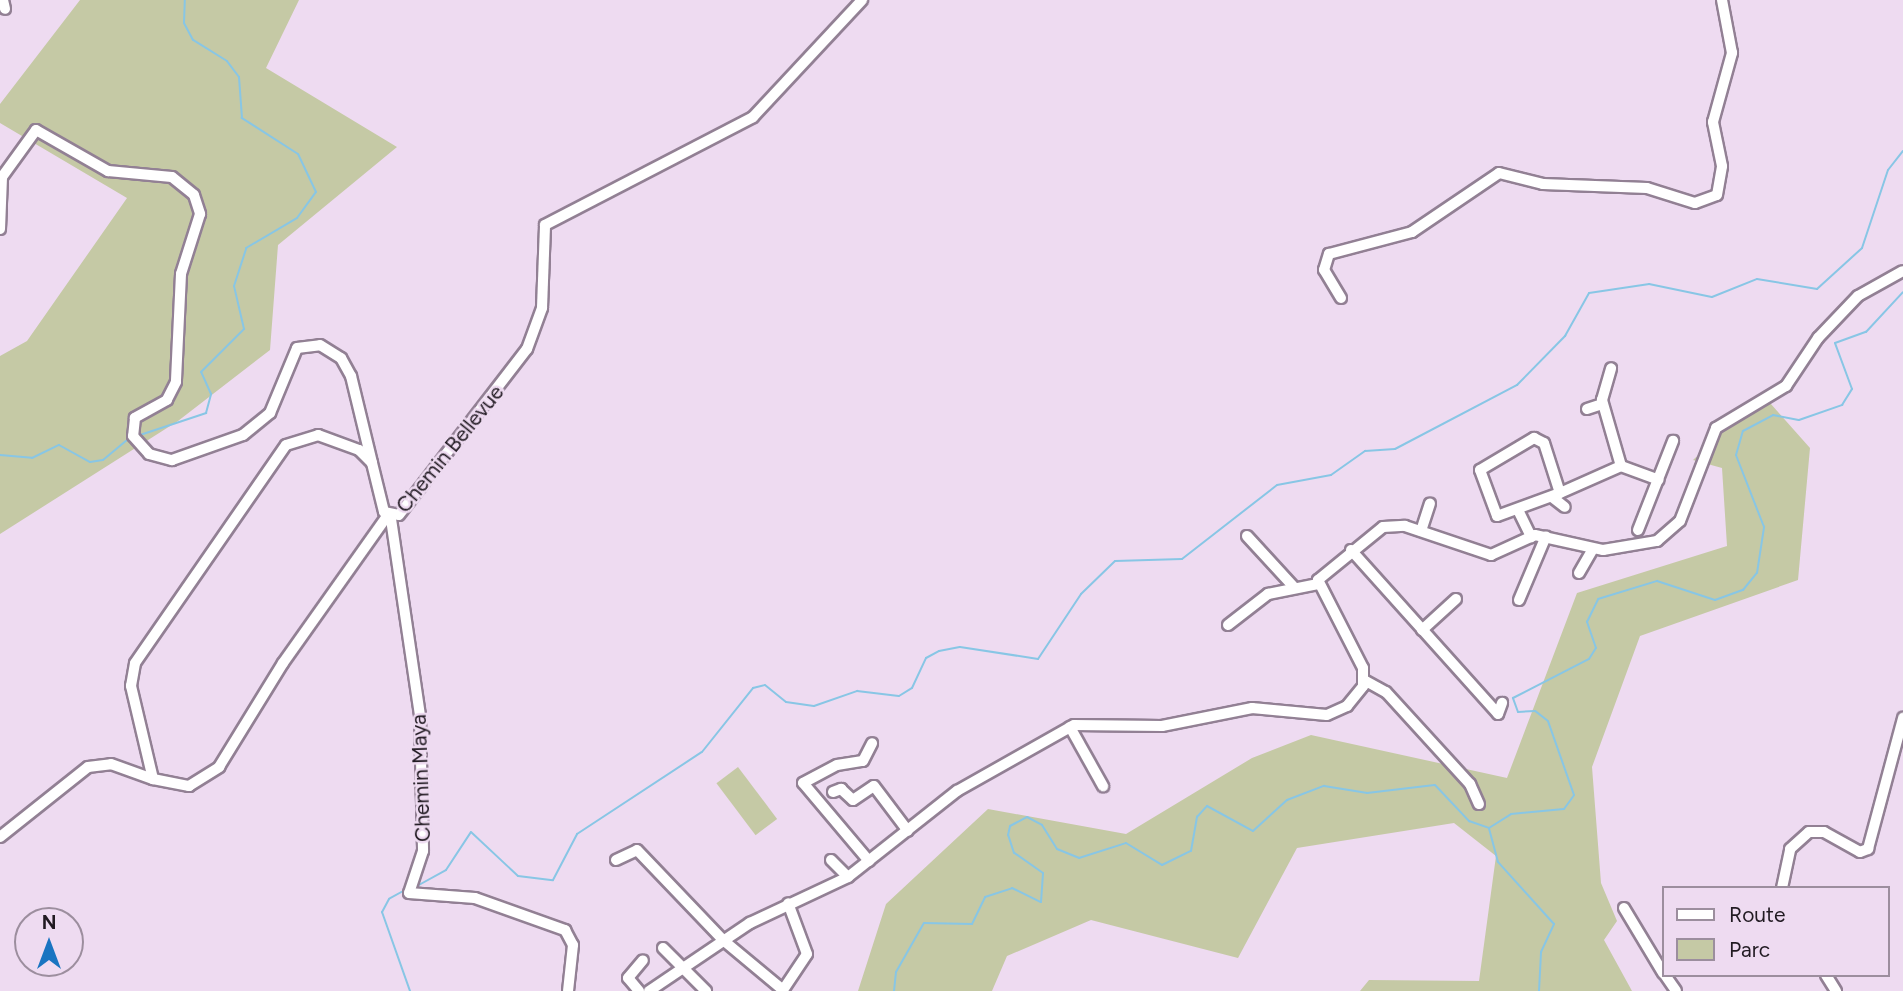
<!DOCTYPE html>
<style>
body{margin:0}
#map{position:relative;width:1903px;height:991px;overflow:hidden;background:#eedbf1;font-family:Figtree,sans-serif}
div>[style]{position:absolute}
.green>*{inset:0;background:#c5c9a5;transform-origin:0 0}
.stream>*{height:2px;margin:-1px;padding:0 1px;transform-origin:1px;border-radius:1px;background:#88c6e5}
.roads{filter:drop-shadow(2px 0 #928094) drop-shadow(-2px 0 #928094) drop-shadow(0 2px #928094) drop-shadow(0 -2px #928094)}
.minor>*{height:10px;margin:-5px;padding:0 5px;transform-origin:5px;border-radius:5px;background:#fff}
span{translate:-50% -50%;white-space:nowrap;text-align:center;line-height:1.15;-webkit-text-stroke:5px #eedbf1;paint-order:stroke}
.street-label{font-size:21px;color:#211a22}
.legend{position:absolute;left:1662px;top:886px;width:228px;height:91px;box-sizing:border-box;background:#eedbf1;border:2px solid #9c8e9e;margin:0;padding:9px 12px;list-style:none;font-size:21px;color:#211a22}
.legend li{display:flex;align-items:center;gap:14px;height:35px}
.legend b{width:35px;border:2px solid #9c8e9e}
.north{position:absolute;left:14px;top:907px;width:70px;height:70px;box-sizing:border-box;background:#eedbf1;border:2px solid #9c8e9e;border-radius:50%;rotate:0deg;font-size:19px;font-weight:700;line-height:28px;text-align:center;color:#211a22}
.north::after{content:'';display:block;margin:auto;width:24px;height:32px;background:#1974c1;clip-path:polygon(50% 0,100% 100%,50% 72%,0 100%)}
</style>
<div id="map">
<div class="green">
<i style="clip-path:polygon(80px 0,299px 0,266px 68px,397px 147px,278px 245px,270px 350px,178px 421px,0 534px,0 356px,27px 341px,127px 198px,0 123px,0 104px)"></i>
<i style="clip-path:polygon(1763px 395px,1810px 448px,1798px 580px,1640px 636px,1592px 767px,1601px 883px,1617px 921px,1604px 940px,1632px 991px,1360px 991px,1369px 980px,1479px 981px,1496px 856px,1454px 823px,1297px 848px,1238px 958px,1091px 920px,1007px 956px,992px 991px,858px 991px,886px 904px,988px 809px,1126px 834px,1252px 758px,1311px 735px,1507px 778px,1577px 593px,1727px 546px,1722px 468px,1693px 460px)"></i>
<i style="left:738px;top:767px;width:65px;height:27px;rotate:53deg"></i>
</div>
<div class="stream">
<i style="left:137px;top:436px;width:73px;rotate:-18.4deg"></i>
<i style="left:206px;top:413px;width:20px;rotate:-75deg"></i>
<i style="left:211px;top:394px;width:24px;rotate:-114deg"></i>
<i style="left:201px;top:372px;width:61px;rotate:-45deg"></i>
<i style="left:244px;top:329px;width:44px;rotate:-103.1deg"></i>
<i style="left:234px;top:286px;width:40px;rotate:-72deg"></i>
<i style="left:246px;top:248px;width:59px;rotate:-30.5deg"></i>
<i style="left:297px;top:218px;width:32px;rotate:-54deg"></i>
<i style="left:316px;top:192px;width:42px;rotate:-115.3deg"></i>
<i style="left:298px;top:154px;width:67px;rotate:-147.3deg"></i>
<i style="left:242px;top:118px;width:41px;rotate:-94.2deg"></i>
<i style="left:239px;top:77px;width:20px;rotate:-127deg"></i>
<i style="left:227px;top:61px;width:40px;rotate:-148deg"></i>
<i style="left:193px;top:40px;width:19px;rotate:-118deg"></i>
<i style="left:184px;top:23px;width:23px;rotate:-88deg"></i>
<i style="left:0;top:455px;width:32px;rotate:5deg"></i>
<i style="left:32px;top:458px;width:30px;rotate:-26deg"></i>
<i style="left:59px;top:445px;width:35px;rotate:29deg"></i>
<i style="left:90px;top:462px;width:13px;rotate:-9deg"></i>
<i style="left:103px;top:460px;width:34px;rotate:-40deg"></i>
<i style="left:417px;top:886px;width:33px;rotate:-29deg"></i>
<i style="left:446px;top:870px;width:45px;rotate:-56.7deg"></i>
<i style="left:471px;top:832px;width:64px;rotate:43.1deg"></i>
<i style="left:518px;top:876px;width:35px;rotate:7deg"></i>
<i style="left:553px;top:880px;width:52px;rotate:-62.4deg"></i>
<i style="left:577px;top:834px;width:149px;rotate:-33.3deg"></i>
<i style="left:702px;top:752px;width:82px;rotate:-51.4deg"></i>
<i style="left:753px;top:688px;width:12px;rotate:-14deg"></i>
<i style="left:765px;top:685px;width:27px;rotate:39deg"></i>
<i style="left:786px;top:702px;width:28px;rotate:8deg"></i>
<i style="left:814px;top:706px;width:46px;rotate:-19.2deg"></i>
<i style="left:857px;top:691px;width:42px;rotate:6.8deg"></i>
<i style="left:899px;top:696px;width:15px;rotate:-32deg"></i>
<i style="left:912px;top:688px;width:33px;rotate:-65deg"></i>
<i style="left:926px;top:658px;width:15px;rotate:-28deg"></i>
<i style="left:939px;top:651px;width:21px;rotate:-11deg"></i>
<i style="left:960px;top:647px;width:79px;rotate:8.7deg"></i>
<i style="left:1038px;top:659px;width:78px;rotate:-56.5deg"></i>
<i style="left:1081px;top:594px;width:47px;rotate:-44.1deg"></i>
<i style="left:1115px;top:561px;width:67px;rotate:-1.7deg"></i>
<i style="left:1182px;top:559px;width:120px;rotate:-37.9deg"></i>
<i style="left:1277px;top:485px;width:55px;rotate:-10.5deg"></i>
<i style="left:1331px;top:475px;width:42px;rotate:-35.2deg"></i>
<i style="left:1365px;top:451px;width:30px;rotate:-4deg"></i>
<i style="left:1395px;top:449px;width:138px;rotate:-27.7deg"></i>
<i style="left:1517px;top:385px;width:69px;rotate:-45.6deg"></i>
<i style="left:1565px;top:336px;width:49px;rotate:-60.8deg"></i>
<i style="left:1589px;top:293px;width:61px;rotate:-8.5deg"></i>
<i style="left:1649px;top:284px;width:64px;rotate:11.7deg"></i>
<i style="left:1712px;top:297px;width:48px;rotate:-21.8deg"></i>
<i style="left:1757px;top:279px;width:61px;rotate:9.5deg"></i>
<i style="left:1817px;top:289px;width:61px;rotate:-42.3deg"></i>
<i style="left:1862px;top:248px;width:82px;rotate:-71.6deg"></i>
<i style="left:1888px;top:170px;width:24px;rotate:-52deg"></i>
<i style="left:405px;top:890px;width:18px;rotate:151deg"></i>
<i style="left:389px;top:899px;width:15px;rotate:118deg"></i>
<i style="left:382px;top:912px;width:84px;rotate:70.5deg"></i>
<i style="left:894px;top:991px;width:19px;rotate:-84deg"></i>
<i style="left:896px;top:972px;width:56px;rotate:-60.3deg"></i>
<i style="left:924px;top:923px;width:48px;rotate:1.2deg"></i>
<i style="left:972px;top:924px;width:30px;rotate:-64deg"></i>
<i style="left:985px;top:897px;width:28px;rotate:-18deg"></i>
<i style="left:1012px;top:888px;width:32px;rotate:26deg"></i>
<i style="left:1041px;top:902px;width:29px;rotate:-86deg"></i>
<i style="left:1043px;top:873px;width:35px;rotate:-145deg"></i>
<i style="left:1014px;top:853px;width:19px;rotate:-108deg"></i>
<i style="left:1008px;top:835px;width:9px;rotate:-77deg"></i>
<i style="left:1010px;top:826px;width:19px;rotate:-28deg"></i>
<i style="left:1027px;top:817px;width:17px;rotate:28deg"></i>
<i style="left:1042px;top:825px;width:28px;rotate:58deg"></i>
<i style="left:1057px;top:849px;width:24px;rotate:22deg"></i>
<i style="left:1079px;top:858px;width:49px;rotate:-17.7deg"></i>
<i style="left:1126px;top:843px;width:42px;rotate:31.4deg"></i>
<i style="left:1162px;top:865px;width:32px;rotate:-26deg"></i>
<i style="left:1191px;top:851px;width:35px;rotate:-80deg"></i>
<i style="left:1197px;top:817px;width:15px;rotate:-48deg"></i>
<i style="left:1207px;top:806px;width:52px;rotate:28.5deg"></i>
<i style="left:1253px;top:831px;width:46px;rotate:-42.4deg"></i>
<i style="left:1287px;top:800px;width:40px;rotate:-21deg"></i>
<i style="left:1324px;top:786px;width:44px;rotate:9.2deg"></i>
<i style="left:1367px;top:793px;width:68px;rotate:-6.7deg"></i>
<i style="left:1435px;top:785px;width:50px;rotate:46.6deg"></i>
<i style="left:1469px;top:821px;width:21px;rotate:19deg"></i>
<i style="left:1539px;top:991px;width:39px;rotate:-87deg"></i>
<i style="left:1541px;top:952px;width:31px;rotate:-65deg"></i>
<i style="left:1554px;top:924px;width:84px;rotate:-132.1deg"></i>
<i style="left:1498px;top:862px;width:35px;rotate:-105deg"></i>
<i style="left:1489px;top:828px;width:26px;rotate:-32deg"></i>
<i style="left:1511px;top:814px;width:53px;rotate:-5.4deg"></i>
<i style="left:1564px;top:809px;width:17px;rotate:-54deg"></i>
<i style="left:1574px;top:795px;width:78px;rotate:-109.4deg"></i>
<i style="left:1548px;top:721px;width:16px;rotate:-142deg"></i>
<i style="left:1535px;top:711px;width:17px;rotate:177deg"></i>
<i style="left:1518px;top:712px;width:15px;rotate:-110deg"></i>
<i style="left:1513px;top:698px;width:85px;rotate:-27.2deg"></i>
<i style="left:1589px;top:659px;width:13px;rotate:-58deg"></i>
<i style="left:1596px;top:648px;width:28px;rotate:-109deg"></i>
<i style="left:1587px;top:622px;width:25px;rotate:-64deg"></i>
<i style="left:1598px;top:599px;width:62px;rotate:-17deg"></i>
<i style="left:1657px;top:581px;width:61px;rotate:18.1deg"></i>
<i style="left:1715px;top:600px;width:30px;rotate:-20deg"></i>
<i style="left:1743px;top:590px;width:22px;rotate:-51deg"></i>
<i style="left:1757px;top:573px;width:47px;rotate:-81.3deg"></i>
<i style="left:1764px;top:527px;width:77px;rotate:-111.3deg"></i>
<i style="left:1736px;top:455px;width:25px;rotate:-74deg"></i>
<i style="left:1743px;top:431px;width:34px;rotate:-28deg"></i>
<i style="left:1773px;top:415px;width:26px;rotate:11deg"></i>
<i style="left:1799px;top:420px;width:46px;rotate:-19.2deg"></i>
<i style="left:1842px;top:405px;width:19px;rotate:-58deg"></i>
<i style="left:1852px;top:389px;width:49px;rotate:-110.3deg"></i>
<i style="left:1835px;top:343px;width:33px;rotate:-20deg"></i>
<i style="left:1866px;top:332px;width:54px;rotate:-47.2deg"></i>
</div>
<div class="roads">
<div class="minor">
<i style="left:3px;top:0;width:9px;rotate:77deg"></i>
<i style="left:0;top:229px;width:52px;rotate:-87.8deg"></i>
<i style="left:2px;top:177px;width:58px;rotate:-54.1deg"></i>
<i style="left:36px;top:130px;width:83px;rotate:29.7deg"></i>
<i style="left:108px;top:171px;width:64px;rotate:5.4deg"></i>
<i style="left:172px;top:177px;width:28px;rotate:39deg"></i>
<i style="left:194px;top:195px;width:20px;rotate:72deg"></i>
<i style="left:200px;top:214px;width:63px;rotate:107.6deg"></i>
<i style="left:181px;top:274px;width:108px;rotate:92.7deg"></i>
<i style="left:176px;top:382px;width:20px;rotate:117deg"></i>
<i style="left:167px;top:400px;width:37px;rotate:151deg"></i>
<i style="left:135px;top:418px;width:18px;rotate:96deg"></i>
<i style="left:133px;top:436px;width:24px;rotate:48deg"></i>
<i style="left:149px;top:454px;width:24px;rotate:15deg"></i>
<i style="left:172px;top:460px;width:75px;rotate:-19.4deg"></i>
<i style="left:243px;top:435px;width:35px;rotate:-39deg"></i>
<i style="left:270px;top:413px;width:70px;rotate:-67.4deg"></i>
<i style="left:297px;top:348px;width:23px;rotate:-7deg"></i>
<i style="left:320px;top:345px;width:25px;rotate:32deg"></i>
<i style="left:341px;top:358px;width:21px;rotate:61deg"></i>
<i style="left:351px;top:376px;width:89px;rotate:76.4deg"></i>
<i style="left:1341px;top:298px;width:33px;rotate:-121deg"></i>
<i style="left:1324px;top:270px;width:17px;rotate:-73deg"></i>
<i style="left:1329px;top:254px;width:86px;rotate:-14.8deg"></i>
<i style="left:1412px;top:232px;width:105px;rotate:-34.1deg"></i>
<i style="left:1499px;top:173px;width:45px;rotate:14deg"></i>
<i style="left:1543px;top:184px;width:104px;rotate:2.2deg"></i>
<i style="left:1647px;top:188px;width:50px;rotate:17.4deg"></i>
<i style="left:1695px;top:203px;width:23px;rotate:-20deg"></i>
<i style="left:1717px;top:195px;width:29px;rotate:-80deg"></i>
<i style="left:1722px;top:166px;width:45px;rotate:-101.6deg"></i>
<i style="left:1713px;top:122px;width:72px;rotate:-74.6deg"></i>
<i style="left:1732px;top:53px;width:54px;rotate:-100.7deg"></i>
<i style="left:1587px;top:409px;width:16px;rotate:-18deg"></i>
<i style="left:1534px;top:438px;width:11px;rotate:27deg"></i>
<i style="left:1544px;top:443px;width:52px;rotate:72.3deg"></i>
<i style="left:1560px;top:493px;width:67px;rotate:159.9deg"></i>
<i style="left:1497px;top:516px;width:49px;rotate:-110.3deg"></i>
<i style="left:1480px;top:470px;width:63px;rotate:-30.7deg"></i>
<i style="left:1621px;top:466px;width:40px;rotate:20.2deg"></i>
<i style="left:1560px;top:493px;width:67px;rotate:-23.9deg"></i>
<i style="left:1621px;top:466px;width:69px;rotate:-106.1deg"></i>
<i style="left:1602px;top:400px;width:33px;rotate:-74deg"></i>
<i style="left:1552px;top:497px;width:16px;rotate:38deg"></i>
<i style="left:1519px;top:512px;width:28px;rotate:64deg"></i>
<i style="left:391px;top:519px;width:199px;rotate:81.6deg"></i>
<i style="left:420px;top:716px;width:135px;rotate:88.7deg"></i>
<i style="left:423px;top:851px;width:44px;rotate:108.4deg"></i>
<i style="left:409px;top:893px;width:66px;rotate:4.3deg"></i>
<i style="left:475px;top:898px;width:96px;rotate:19.6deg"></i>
<i style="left:565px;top:930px;width:17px;rotate:62deg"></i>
<i style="left:573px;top:945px;width:46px;rotate:96.2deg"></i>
<i style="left:1638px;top:530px;width:96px;rotate:-68.5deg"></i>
<i style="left:1421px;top:531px;width:29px;rotate:-72deg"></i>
<i style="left:1247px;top:536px;width:68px;rotate:47.4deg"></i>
<i style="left:1351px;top:550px;width:220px;rotate:48.1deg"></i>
<i style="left:1498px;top:714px;width:12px;rotate:-70deg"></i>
<i style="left:1579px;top:573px;width:28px;rotate:-60deg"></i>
<i style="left:1519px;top:600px;width:69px;rotate:-67.1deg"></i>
<i style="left:1228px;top:625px;width:51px;rotate:-37.8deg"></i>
<i style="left:1268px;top:594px;width:51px;rotate:-11.3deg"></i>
<i style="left:1422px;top:630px;width:46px;rotate:-42.4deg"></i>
<i style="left:1364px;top:680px;width:25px;rotate:29deg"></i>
<i style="left:1386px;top:692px;width:125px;rotate:47.6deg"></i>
<i style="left:1470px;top:784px;width:22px;rotate:66deg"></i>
<i style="left:1070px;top:727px;width:68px;rotate:60.8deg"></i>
<i style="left:153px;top:779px;width:37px;rotate:11deg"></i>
<i style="left:189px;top:786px;width:36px;rotate:-32deg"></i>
<i style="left:219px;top:767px;width:122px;rotate:-58.4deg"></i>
<i style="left:283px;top:663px;width:180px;rotate:-54.7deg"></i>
<i style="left:833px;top:792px;width:9px;rotate:-21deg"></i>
<i style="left:841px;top:789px;width:16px;rotate:43deg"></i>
<i style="left:853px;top:800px;width:25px;rotate:-34deg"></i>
<i style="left:874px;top:786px;width:56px;rotate:52.9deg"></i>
<i style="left:0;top:837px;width:112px;rotate:-38.5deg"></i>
<i style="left:88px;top:767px;width:23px;rotate:-7deg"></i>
<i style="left:111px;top:764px;width:45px;rotate:19.7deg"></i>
<i style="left:153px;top:779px;width:96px;rotate:-103.3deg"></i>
<i style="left:131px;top:686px;width:23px;rotate:-80deg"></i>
<i style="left:135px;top:663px;width:265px;rotate:-55.3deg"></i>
<i style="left:286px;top:445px;width:34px;rotate:-17deg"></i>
<i style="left:318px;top:435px;width:44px;rotate:20.1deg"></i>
<i style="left:359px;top:450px;width:18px;rotate:45deg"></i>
<i style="left:372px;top:463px;width:50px;rotate:76.2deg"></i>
<i style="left:384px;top:512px;width:15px;rotate:11deg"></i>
<i style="left:399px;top:515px;width:210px;rotate:-52.4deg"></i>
<i style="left:527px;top:349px;width:44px;rotate:-69.9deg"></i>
<i style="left:542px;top:308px;width:83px;rotate:-87.9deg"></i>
<i style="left:545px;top:225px;width:234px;rotate:-27.4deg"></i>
<i style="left:753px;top:117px;width:160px;rotate:-47deg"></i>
<i style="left:616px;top:860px;width:23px;rotate:-25deg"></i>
<i style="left:637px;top:850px;width:124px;rotate:46.3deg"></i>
<i style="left:723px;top:940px;width:78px;rotate:39.8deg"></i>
<i style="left:783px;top:990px;width:43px;rotate:-56.3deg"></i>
<i style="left:807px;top:954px;width:54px;rotate:-110.4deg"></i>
<i style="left:831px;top:860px;width:24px;rotate:45deg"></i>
<i style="left:869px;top:861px;width:102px;rotate:-130.2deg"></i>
<i style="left:803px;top:783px;width:38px;rotate:-28deg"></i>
<i style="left:837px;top:765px;width:26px;rotate:-9deg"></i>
<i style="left:863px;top:761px;width:20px;rotate:-63deg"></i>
<i style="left:1782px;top:888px;width:40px;rotate:-78deg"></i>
<i style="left:1790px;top:849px;width:25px;rotate:-42deg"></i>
<i style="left:1809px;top:832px;width:15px"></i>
<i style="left:1824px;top:832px;width:41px;rotate:29.1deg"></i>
<i style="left:1860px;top:852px;width:9px;rotate:-21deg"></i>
<i style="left:1868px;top:849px;width:136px;rotate:-75deg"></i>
<i style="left:1624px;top:908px;width:76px;rotate:59deg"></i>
<i style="left:663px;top:948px;width:61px;rotate:45deg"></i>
<i style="left:1665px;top:975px;width:19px;rotate:55deg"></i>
<i style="left:1826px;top:975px;width:19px;rotate:58deg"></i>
<i style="left:639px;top:991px;width:17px;rotate:-130deg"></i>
<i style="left:628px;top:978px;width:23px;rotate:-50deg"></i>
<i style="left:649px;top:991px;width:122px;rotate:-34deg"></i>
<i style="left:750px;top:923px;width:108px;rotate:-25.1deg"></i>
<i style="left:848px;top:877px;width:139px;rotate:-38.3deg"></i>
<i style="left:957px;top:791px;width:134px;rotate:-29.4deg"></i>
<i style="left:1074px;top:725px;width:88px;rotate:0.7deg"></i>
<i style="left:1162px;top:726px;width:92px;rotate:-11.3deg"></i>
<i style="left:1252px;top:708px;width:75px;rotate:5.3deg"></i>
<i style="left:1327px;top:715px;width:22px;rotate:-24deg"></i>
<i style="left:1347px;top:706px;width:26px;rotate:-51deg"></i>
<i style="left:1363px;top:686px;width:18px;rotate:-90deg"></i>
<i style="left:1363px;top:668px;width:99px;rotate:-117.1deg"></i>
<i style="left:1318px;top:580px;width:84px;rotate:-39.2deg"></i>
<i style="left:1383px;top:527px;width:22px;rotate:-3deg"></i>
<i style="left:1405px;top:526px;width:91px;rotate:18.6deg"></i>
<i style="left:1491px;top:555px;width:48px;rotate:-24.4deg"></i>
<i style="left:1535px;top:535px;width:70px;rotate:12.4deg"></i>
<i style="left:1603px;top:550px;width:55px;rotate:-9.5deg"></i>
<i style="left:1657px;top:541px;width:30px;rotate:-41deg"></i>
<i style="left:1680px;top:521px;width:100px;rotate:-68.8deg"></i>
<i style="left:1716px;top:428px;width:82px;rotate:-31deg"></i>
<i style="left:1786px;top:386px;width:58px;rotate:-56.3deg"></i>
<i style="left:1818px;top:338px;width:58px;rotate:-46.4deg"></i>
<i style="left:1858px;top:296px;width:51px;rotate:-29.1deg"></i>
</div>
</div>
<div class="street-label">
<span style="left:450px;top:449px;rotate:-51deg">Chemin Bellevue</span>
<span style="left:421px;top:778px;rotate:-92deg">Chemin Maya</span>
</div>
<ul class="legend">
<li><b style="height:9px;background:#fff"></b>Route</li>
<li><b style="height:19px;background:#c5c9a5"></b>Parc</li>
</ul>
<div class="north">N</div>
</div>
